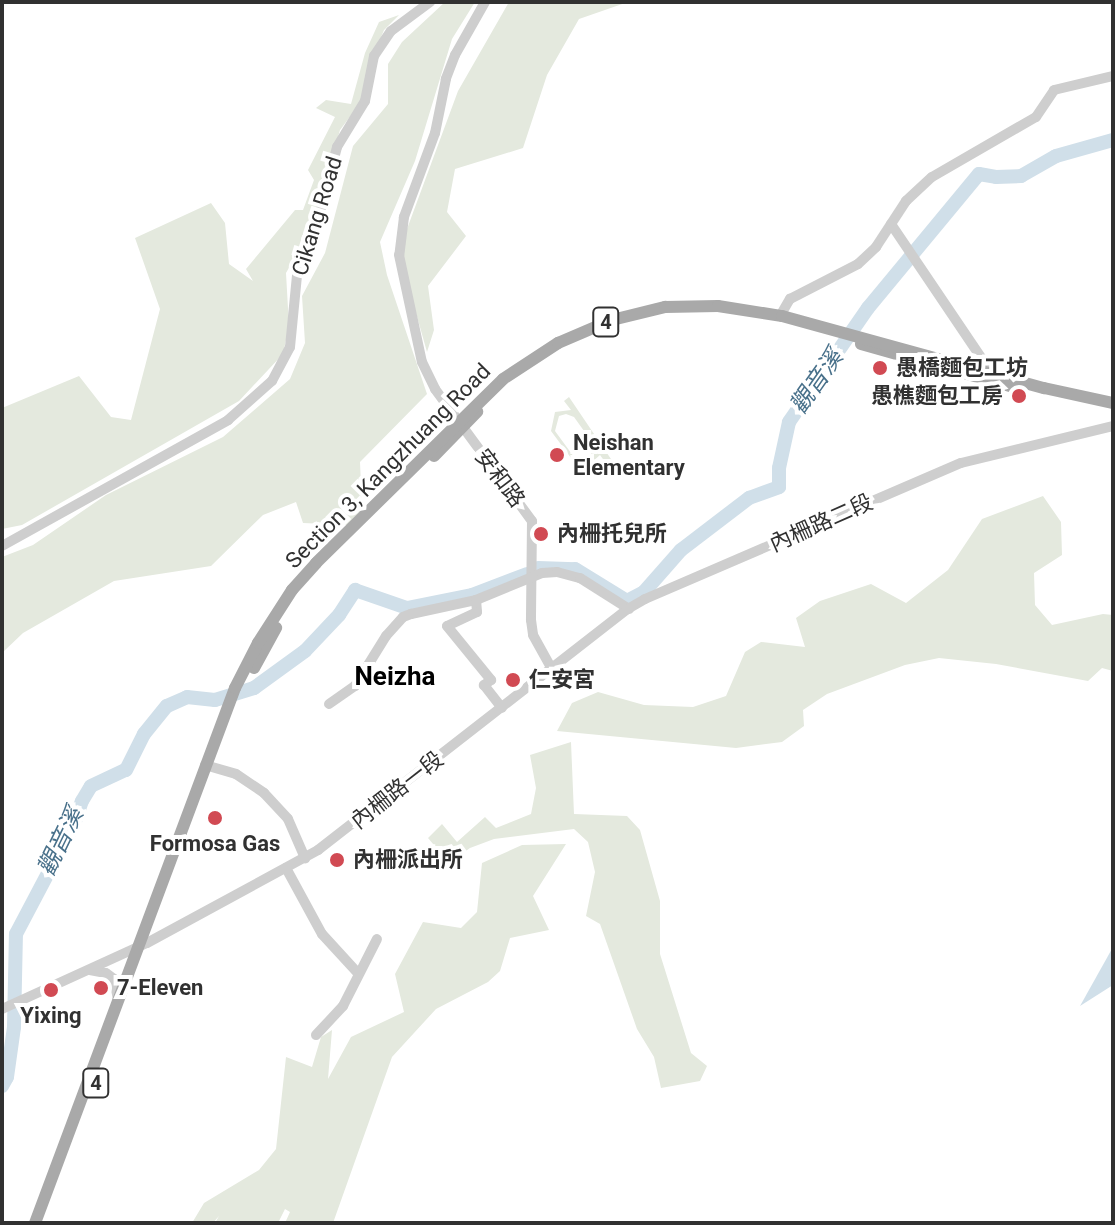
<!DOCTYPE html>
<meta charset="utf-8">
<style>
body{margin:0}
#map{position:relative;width:1115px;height:1225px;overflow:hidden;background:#fff;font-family:Roboto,"Noto Sans TC",sans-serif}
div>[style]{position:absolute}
.green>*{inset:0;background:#e4e9de}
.water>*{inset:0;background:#d0dfe9}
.river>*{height:14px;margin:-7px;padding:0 7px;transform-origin:7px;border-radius:7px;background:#d0dfe9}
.minor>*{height:10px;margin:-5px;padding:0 5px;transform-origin:5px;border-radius:5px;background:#cecece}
.major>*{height:12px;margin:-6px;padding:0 6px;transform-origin:6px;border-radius:6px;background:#a9a9a9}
.dots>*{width:22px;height:22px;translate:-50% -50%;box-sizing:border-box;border:4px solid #fff;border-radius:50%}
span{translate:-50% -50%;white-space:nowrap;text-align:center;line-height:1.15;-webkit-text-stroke:8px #fff;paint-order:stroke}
.shield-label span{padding:2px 6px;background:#fff;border:2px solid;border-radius:6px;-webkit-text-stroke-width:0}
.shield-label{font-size:20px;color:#313131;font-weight:700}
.street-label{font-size:22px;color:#313131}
.poi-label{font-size:22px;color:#313131;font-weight:700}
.left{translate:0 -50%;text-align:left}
.right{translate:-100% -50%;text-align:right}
.water-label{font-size:24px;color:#48708a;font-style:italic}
.quarter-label{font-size:26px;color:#000;font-weight:700}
.frame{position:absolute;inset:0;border:4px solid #313131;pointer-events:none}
</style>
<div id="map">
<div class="green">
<i style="clip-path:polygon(445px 2px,475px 2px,452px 39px,415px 161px,380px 242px,387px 275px,427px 394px,360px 462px,362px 509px,349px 525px,303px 523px,296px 502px,263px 515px,211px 566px,114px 581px,23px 633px,2px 653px,2px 557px,33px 545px,106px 495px,223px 437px,290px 379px,305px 343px,302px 296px,325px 253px,353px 146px,388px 104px,388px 64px,402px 42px)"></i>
<i style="clip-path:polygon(509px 2px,628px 2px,579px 19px,547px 75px,523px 148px,455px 169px,447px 212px,466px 236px,428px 286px,434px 330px,427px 352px,403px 267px,404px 237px,458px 91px)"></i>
<i style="clip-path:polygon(399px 15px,384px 30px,366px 73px,364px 98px,340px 130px,312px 227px,286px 273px,289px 326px,283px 354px,239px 401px,22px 525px,2px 529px,2px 408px,79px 376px,111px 417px,131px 420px,160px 309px,135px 238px,211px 203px,225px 223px,229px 264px,253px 281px,246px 269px,295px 210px,303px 210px,314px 180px,308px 170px,335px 117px,316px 108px,326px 100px,351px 104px,365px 53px,379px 22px)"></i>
<i style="clip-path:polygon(evenodd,569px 397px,613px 462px,608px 466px,600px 455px,591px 463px,574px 462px,551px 431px,555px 412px,571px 410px,564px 401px,569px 397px,566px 414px,574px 417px,594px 445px,588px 459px,574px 457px,555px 431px,559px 416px,566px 414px)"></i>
<i style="clip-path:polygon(1043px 496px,1061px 522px,1062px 555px,1034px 573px,1035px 605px,1052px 625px,1103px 614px,1113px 615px,1113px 671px,1102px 668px,1088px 681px,996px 664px,939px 658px,905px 665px,827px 694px,803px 710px,804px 726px,782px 742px,736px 748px,557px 731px,572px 703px,598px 692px,644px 705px,693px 707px,726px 696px,745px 652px,761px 642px,805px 647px,796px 618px,820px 601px,871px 584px,906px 603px,948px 570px,982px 519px)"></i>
<i style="clip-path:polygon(571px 742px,574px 814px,627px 816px,640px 830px,660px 901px,660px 954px,691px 1053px,707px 1066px,700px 1081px,661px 1088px,654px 1057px,637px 1029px,600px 924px,586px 916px,595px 872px,588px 842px,574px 829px,494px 839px,470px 848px,449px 863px,428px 838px,442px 824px,457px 842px,485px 817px,496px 828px,531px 814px,536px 788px,530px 755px)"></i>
<i style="clip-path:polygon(566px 844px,533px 896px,549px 930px,510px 938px,500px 971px,488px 982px,436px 1009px,392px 1057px,333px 1223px,285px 1223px,290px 1212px,285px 1209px,278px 1223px,215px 1223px,219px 1216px,213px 1223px,192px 1223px,204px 1203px,259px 1170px,276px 1149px,286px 1057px,312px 1067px,321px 1037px,332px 1030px,328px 1079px,351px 1037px,404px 1012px,395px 974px,423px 922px,461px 928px,477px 912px,482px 863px,522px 845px)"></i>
</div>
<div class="water">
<i style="clip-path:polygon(1113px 947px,1113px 985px,1080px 1006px)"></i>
</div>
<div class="river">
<i style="left:538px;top:568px;width:37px;rotate:2deg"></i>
<i style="left:575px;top:569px;width:61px;rotate:31.6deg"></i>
<i style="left:627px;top:601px;width:19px;rotate:-28deg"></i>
<i style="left:644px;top:592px;width:56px;rotate:-48.6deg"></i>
<i style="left:681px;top:550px;width:86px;rotate:-37.4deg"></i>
<i style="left:749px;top:498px;width:32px;rotate:-20deg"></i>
<i style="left:779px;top:487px;width:19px;rotate:-90deg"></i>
<i style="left:779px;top:468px;width:47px;rotate:-77.7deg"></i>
<i style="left:789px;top:422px;width:139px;rotate:-55.3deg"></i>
<i style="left:868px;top:308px;width:174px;rotate:-50.4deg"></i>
<i style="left:979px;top:174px;width:17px;rotate:10deg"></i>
<i style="left:996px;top:177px;width:25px;rotate:-2deg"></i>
<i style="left:1021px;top:176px;width:40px;rotate:-29.7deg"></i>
<i style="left:1056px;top:156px;width:59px;rotate:-15.7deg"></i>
<i style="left:2px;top:1086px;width:10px;rotate:-61deg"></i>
<i style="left:7px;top:1077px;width:50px;rotate:-82deg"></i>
<i style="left:14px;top:1027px;width:93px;rotate:-88.8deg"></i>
<i style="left:16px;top:934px;width:124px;rotate:-62.2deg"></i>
<i style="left:74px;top:824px;width:24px;rotate:-71deg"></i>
<i style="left:82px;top:801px;width:17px;rotate:-59deg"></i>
<i style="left:91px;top:786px;width:38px;rotate:-25deg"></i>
<i style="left:126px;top:770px;width:40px;rotate:-63.4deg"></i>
<i style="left:144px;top:734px;width:36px;rotate:-51deg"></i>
<i style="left:167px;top:706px;width:22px;rotate:-24deg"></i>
<i style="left:187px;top:697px;width:28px;rotate:6deg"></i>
<i style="left:215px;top:700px;width:41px;rotate:-17.1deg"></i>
<i style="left:254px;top:688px;width:63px;rotate:-36deg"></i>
<i style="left:305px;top:651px;width:50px;rotate:-46.6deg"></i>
<i style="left:339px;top:615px;width:30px;rotate:-57deg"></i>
<i style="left:355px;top:590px;width:55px;rotate:19.1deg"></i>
<i style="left:407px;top:608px;width:66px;rotate:-11.3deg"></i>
<i style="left:472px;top:595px;width:59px;rotate:-20.9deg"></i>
</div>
<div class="minor">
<i style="left:485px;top:2px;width:61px;rotate:119.5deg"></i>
<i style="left:455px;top:55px;width:26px;rotate:111deg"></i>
<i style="left:446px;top:79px;width:55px;rotate:101.5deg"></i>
<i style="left:435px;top:133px;width:90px;rotate:110.3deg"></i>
<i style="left:404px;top:217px;width:38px;rotate:97deg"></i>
<i style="left:399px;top:255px;width:109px;rotate:77.9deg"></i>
<i style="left:422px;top:362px;width:30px;rotate:64deg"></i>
<i style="left:435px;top:389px;width:164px;rotate:53.7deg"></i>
<i style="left:532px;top:521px;width:99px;rotate:90.6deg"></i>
<i style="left:531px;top:620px;width:15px;rotate:82deg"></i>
<i style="left:533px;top:635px;width:39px;rotate:61deg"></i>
<i style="left:891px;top:224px;width:179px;rotate:56deg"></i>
<i style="left:780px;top:316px;width:20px;rotate:-60deg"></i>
<i style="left:790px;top:299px;width:76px;rotate:-27.2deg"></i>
<i style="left:858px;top:264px;width:25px;rotate:-43deg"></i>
<i style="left:876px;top:247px;width:55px;rotate:-56.9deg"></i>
<i style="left:906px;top:201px;width:35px;rotate:-43deg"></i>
<i style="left:932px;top:177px;width:120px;rotate:-30deg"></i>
<i style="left:1036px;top:117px;width:32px;rotate:-56deg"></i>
<i style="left:1054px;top:90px;width:61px;rotate:-13.3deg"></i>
<i style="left:2px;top:546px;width:259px;rotate:-29.1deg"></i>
<i style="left:228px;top:420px;width:59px;rotate:-41.6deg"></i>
<i style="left:272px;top:381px;width:38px;rotate:-62deg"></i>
<i style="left:290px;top:347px;width:72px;rotate:-84.4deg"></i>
<i style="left:297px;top:275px;width:55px;rotate:-68.6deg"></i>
<i style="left:317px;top:224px;width:80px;rotate:-75.4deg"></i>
<i style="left:337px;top:147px;width:54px;rotate:-58.7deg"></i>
<i style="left:365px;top:101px;width:46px;rotate:-78.7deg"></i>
<i style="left:374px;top:56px;width:30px;rotate:-56deg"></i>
<i style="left:391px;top:31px;width:49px;rotate:-36.6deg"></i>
<i style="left:476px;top:600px;width:12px;rotate:85deg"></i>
<i style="left:477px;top:612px;width:33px;rotate:155deg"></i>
<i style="left:447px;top:626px;width:70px;rotate:50.8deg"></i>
<i style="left:491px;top:680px;width:9px;rotate:144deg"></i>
<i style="left:484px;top:685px;width:29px;rotate:52deg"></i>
<i style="left:329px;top:704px;width:32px;rotate:-35deg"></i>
<i style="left:355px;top:686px;width:59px;rotate:-58.2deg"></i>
<i style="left:386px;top:636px;width:25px;rotate:-48deg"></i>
<i style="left:403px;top:617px;width:9px;rotate:-21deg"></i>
<i style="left:411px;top:614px;width:66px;rotate:-12.2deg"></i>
<i style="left:476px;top:600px;width:71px;rotate:-22.2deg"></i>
<i style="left:542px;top:573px;width:15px;rotate:-4deg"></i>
<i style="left:557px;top:572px;width:24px;rotate:15deg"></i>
<i style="left:580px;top:578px;width:58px;rotate:32.3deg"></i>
<i style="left:205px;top:765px;width:32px;rotate:16deg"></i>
<i style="left:236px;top:774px;width:34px;rotate:34deg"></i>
<i style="left:264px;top:793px;width:35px;rotate:47deg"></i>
<i style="left:288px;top:819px;width:43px;rotate:66.4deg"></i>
<i style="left:286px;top:868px;width:75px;rotate:61.4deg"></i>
<i style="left:322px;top:934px;width:52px;rotate:47.4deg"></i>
<i style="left:90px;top:970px;width:16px;rotate:11deg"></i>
<i style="left:106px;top:973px;width:10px;rotate:37deg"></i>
<i style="left:114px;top:979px;width:20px;rotate:79deg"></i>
<i style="left:2px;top:1009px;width:159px;rotate:-24.5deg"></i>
<i style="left:147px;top:943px;width:195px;rotate:-28.5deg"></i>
<i style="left:318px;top:850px;width:390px;rotate:-37.9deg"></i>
<i style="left:626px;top:610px;width:22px;rotate:-30deg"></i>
<i style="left:645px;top:599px;width:344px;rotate:-23.3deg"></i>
<i style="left:961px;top:463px;width:156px;rotate:-13.7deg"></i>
<i style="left:316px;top:1035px;width:40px;rotate:-47deg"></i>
<i style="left:343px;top:1006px;width:75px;rotate:-63.1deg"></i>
</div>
<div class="major">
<i style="left:861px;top:344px;width:161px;rotate:15.8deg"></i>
<i style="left:434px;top:456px;width:62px;rotate:-45.7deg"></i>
<i style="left:254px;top:668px;width:46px;rotate:-61.2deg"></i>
<i style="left:35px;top:1223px;width:571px;rotate:-69.5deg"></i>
<i style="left:235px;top:688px;width:51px;rotate:-62.9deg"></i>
<i style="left:258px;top:643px;width:63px;rotate:-57.3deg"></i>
<i style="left:292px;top:590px;width:36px;rotate:-48deg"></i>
<i style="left:316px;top:563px;width:262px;rotate:-44.5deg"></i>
<i style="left:503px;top:379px;width:66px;rotate:-33.2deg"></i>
<i style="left:558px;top:343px;width:59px;rotate:-23.1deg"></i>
<i style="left:612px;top:320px;width:55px;rotate:-13.8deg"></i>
<i style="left:665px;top:307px;width:53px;rotate:-1.1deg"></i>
<i style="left:718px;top:306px;width:65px;rotate:8.9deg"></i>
<i style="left:782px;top:316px;width:272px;rotate:15.4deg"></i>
<i style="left:1044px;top:388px;width:71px;rotate:12.3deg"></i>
</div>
<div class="dots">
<i style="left:880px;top:368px;background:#d14a53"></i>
<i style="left:1019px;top:396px;background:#d14a53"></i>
<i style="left:557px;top:455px;background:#d14a53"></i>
<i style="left:541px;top:534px;background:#d14a53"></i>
<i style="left:513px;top:680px;background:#d14a53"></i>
<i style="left:215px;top:818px;background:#d14a53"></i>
<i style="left:337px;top:860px;background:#d14a53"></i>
<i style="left:101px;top:988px;background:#d14a53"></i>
<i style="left:51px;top:990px;background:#d14a53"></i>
</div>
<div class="shield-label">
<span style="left:606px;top:322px">4</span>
<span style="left:96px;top:1083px">4</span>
</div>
<div class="street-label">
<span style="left:317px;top:216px;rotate:-73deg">Cikang Road</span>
<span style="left:388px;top:466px;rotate:-45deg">Section 3, Kangzhuang Road</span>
<span style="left:500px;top:478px;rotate:53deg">安和路</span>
<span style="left:821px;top:523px;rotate:-24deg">內柵路二段</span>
<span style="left:397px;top:790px;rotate:-38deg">內柵路一段</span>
</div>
<div class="poi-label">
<span class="left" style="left:896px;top:368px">愚橋麵包工坊</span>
<span class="right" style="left:1003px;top:396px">愚樵麵包工房</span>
<span class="left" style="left:573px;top:455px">Neishan<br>Elementary</span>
<span class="left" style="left:557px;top:534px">內柵托兒所</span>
<span class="left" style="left:529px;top:680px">仁安宮</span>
<span style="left:215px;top:844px">Formosa Gas</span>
<span class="left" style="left:353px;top:860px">內柵派出所</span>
<span class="left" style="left:117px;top:988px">7-Eleven</span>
<span style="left:51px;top:1016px">Yixing</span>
</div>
<div class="water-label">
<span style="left:817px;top:382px;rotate:-55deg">觀音溪</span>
<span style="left:61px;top:842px;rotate:-64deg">觀音溪</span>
</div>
<div class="quarter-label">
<span style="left:395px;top:677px">Neizha</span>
</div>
<div class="frame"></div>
</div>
